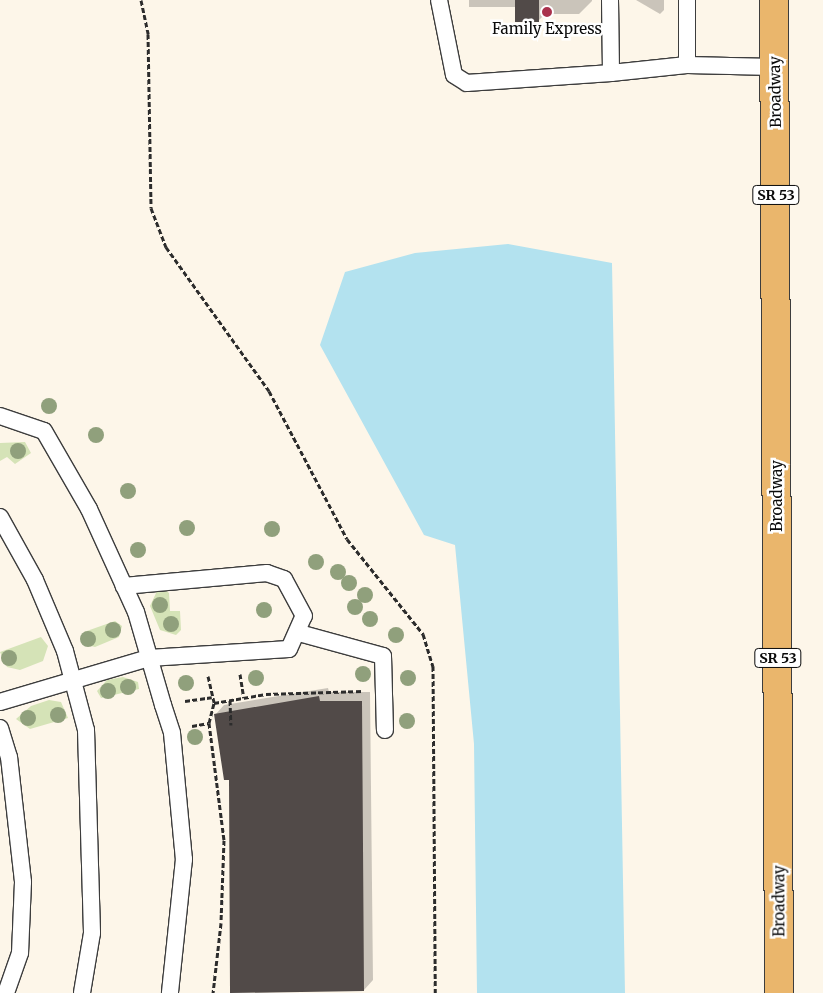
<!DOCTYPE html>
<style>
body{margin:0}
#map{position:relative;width:823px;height:993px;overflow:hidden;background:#fdf6e9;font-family:Merriweather,serif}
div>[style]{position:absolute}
.green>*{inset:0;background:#d5e3b7}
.water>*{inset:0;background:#b3e2ef}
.shadow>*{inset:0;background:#0003}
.building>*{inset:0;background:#514a48;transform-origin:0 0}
.path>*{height:3px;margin-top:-1.5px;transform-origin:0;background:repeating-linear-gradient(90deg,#2c2c2c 0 5px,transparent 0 7.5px)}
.roads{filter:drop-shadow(1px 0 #3d3d3d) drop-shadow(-1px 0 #3d3d3d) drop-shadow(0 1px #3d3d3d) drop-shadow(0 -1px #3d3d3d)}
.service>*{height:16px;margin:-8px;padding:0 8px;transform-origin:8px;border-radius:8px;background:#fff}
.primary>*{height:28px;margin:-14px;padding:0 14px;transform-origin:14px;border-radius:14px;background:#eab66c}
.trees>*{width:16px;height:16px;margin:-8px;border-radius:50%;background:#90a07c}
.dots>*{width:14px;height:14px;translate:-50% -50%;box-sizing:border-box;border:2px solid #fff;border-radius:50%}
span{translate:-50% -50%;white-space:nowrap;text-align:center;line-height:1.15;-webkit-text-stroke:5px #fff;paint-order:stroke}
.shield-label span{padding:1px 4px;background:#fff;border:1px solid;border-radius:4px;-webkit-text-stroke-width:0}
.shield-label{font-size:14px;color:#0a0a0a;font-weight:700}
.poi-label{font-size:15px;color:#0a0a0a}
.street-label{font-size:15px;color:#0a0a0a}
</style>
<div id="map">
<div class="green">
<i style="clip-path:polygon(25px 442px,31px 453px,15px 464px,7px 457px,0 461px,0 443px)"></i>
<i style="clip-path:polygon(163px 588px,169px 593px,170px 611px,180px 611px,181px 630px,176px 635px,160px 630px,150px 606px,157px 591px)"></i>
<i style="clip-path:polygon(115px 621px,122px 626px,119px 637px,95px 647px,83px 644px,84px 632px)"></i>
<i style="clip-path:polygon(41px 637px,48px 646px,43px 661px,20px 670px,7px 667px,0 652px)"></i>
<i style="clip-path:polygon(123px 677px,138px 682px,139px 689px,101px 698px,97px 691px,107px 680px)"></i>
<i style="clip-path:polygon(49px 700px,61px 702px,68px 718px,30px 729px,16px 719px,31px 706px)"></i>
</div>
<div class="water">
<i style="clip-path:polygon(508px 244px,612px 263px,625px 993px,477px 993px,474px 744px,455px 545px,424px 535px,320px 345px,345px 272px,415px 253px)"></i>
</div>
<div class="shadow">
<i style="clip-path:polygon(469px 0,592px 0,592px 1px,579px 14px,545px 14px,538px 21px,516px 7px,469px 7px)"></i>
<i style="clip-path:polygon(636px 0,664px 0,664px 10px,660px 14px)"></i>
<i style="clip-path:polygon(328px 688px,329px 692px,370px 692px,373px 980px,364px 990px,231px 993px,230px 779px,215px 715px,224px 705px)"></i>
</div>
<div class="building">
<i style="left:515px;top:0;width:24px;height:22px"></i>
<i style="clip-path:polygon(319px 696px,320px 701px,362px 701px,364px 991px,230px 993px,229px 780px,224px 780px,214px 714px)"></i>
</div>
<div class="path">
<i style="left:141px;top:0;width:35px;rotate:78deg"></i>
<i style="left:148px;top:34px;width:174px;rotate:89deg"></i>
<i style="left:151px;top:208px;width:42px;rotate:69deg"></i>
<i style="left:166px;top:247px;width:177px;rotate:54.4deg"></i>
<i style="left:269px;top:391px;width:167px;rotate:62.2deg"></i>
<i style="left:347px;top:539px;width:122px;rotate:51.3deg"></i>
<i style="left:423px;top:634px;width:34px;rotate:73deg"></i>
<i style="left:433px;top:666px;width:327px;rotate:89.6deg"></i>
<i style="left:240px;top:674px;width:24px;rotate:81deg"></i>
<i style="left:208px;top:676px;width:28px;rotate:77deg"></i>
<i style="left:214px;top:703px;width:53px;rotate:-9.8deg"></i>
<i style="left:266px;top:694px;width:97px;rotate:-1.8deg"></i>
<i style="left:230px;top:700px;width:25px;rotate:88deg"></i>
<i style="left:185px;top:701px;width:27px;rotate:-8deg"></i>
<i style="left:209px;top:723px;width:21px;rotate:-76deg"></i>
<i style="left:192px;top:726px;width:17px;rotate:-10deg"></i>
<i style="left:209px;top:723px;width:118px;rotate:82.7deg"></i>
<i style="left:224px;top:840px;width:83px;rotate:92.1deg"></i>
<i style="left:221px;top:923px;width:70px;rotate:96.5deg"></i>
</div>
<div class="roads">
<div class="service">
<i style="left:439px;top:0;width:76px;rotate:78.7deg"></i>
<i style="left:454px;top:75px;width:15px;rotate:32deg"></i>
<i style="left:467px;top:83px;width:144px;rotate:-4deg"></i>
<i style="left:610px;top:0;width:73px;rotate:89.2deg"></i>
<i style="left:611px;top:73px;width:76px;rotate:-6deg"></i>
<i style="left:687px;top:65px;width:87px;rotate:1.3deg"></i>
<i style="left:687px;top:0;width:65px;rotate:90deg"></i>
<i style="left:0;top:416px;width:46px;rotate:18.8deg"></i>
<i style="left:44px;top:431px;width:90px;rotate:60deg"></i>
<i style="left:89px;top:509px;width:113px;rotate:65.5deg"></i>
<i style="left:136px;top:612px;width:97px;rotate:73.8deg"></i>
<i style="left:163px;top:705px;width:29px;rotate:72deg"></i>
<i style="left:172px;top:733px;width:127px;rotate:84.6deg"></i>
<i style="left:184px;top:859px;width:135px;rotate:96deg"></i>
<i style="left:0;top:517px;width:72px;rotate:60.9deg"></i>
<i style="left:35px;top:580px;width:77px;rotate:67.1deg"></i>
<i style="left:65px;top:651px;width:82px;rotate:75.1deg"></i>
<i style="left:86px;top:730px;width:203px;rotate:88.3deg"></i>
<i style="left:92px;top:933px;width:61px;rotate:99.5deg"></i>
<i style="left:299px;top:633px;width:87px;rotate:15.3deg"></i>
<i style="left:383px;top:656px;width:74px;rotate:88.5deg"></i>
<i style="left:0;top:702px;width:155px;rotate:-16.5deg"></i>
<i style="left:149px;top:658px;width:140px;rotate:-3.7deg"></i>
<i style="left:289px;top:649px;width:36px;rotate:-66deg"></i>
<i style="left:304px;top:616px;width:42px;rotate:-118.4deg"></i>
<i style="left:284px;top:579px;width:18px;rotate:-161deg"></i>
<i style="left:267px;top:573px;width:144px;rotate:174.8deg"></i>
<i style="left:0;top:728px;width:30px;rotate:73deg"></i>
<i style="left:9px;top:757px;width:126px;rotate:83.6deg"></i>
<i style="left:23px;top:882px;width:71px;rotate:92.4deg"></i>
<i style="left:20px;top:953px;width:42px;rotate:109.3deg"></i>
</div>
<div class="primary">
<i style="left:774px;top:0;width:993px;rotate:89.71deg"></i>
</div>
</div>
<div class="trees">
<i style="left:49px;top:406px"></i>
<i style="left:96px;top:435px"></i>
<i style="left:18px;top:451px"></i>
<i style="left:128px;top:491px"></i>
<i style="left:187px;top:528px"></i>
<i style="left:272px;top:529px"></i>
<i style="left:138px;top:550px"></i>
<i style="left:316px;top:562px"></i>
<i style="left:338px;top:572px"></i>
<i style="left:349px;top:583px"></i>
<i style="left:365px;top:595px"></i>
<i style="left:160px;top:605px"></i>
<i style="left:355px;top:607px"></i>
<i style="left:264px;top:610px"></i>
<i style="left:370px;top:619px"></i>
<i style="left:171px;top:624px"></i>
<i style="left:113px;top:630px"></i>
<i style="left:396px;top:635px"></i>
<i style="left:88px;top:639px"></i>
<i style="left:9px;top:658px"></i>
<i style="left:363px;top:674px"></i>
<i style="left:256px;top:678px"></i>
<i style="left:408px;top:678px"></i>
<i style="left:186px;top:683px"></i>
<i style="left:128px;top:687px"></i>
<i style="left:108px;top:691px"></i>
<i style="left:58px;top:715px"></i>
<i style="left:28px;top:718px"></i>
<i style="left:407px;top:721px"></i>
<i style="left:195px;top:737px"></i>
</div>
<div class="dots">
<i style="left:547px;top:12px;background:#aa324c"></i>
</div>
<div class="shield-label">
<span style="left:776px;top:195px">SR 53</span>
<span style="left:778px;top:658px">SR 53</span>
</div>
<div class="poi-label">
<span style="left:547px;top:29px">Family Express</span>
</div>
<div class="street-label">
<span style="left:775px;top:92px;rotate:-91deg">Broadway</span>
<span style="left:777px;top:496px;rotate:-90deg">Broadway</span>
<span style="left:779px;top:901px;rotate:-90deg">Broadway</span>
</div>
</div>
